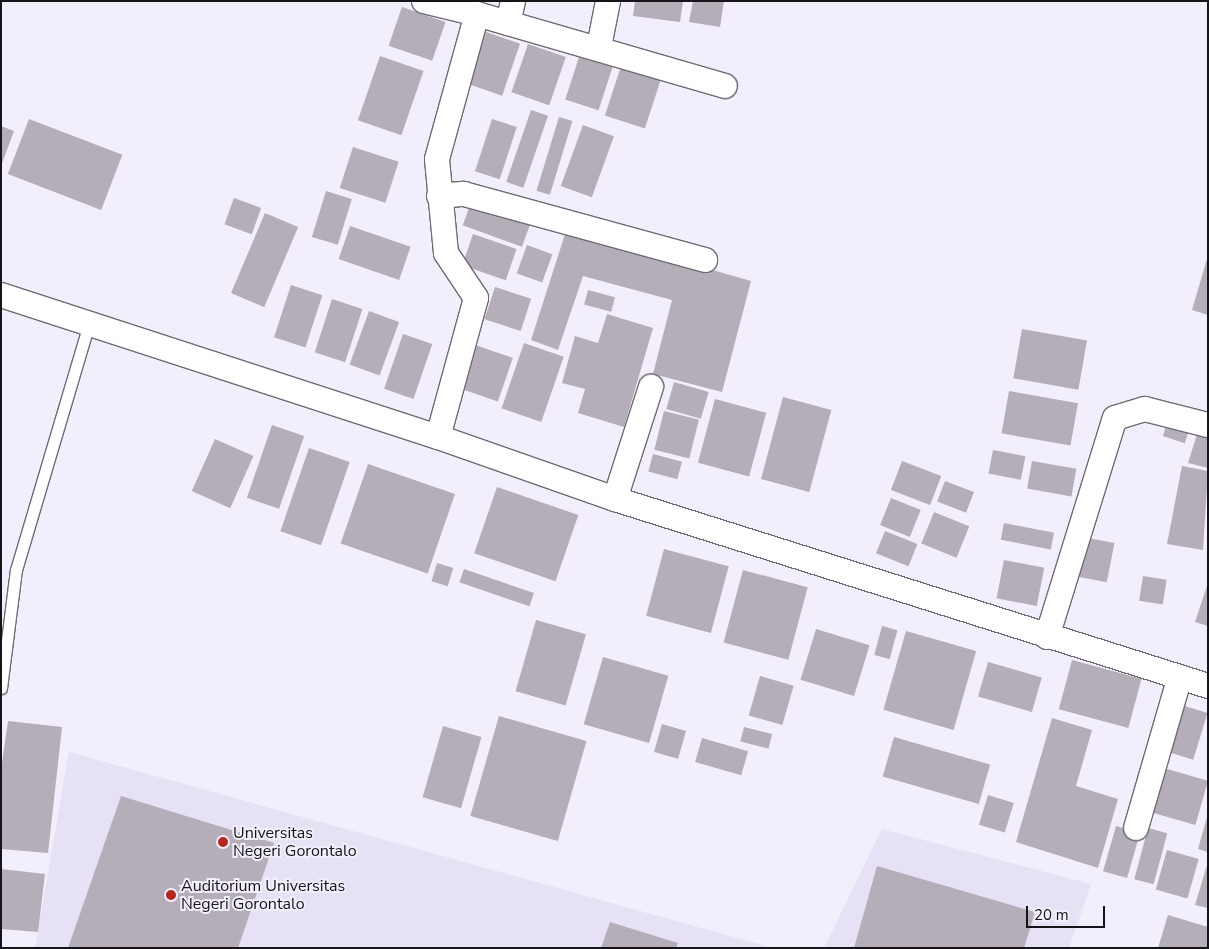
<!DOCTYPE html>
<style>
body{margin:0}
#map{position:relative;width:1209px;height:949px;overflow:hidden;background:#f2eefb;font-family:"Nunito Sans",sans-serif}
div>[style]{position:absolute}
.built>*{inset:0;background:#e6e1f4}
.building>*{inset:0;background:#b5aeb8;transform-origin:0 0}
.roads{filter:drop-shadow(1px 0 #6e6b76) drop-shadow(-1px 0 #6e6b76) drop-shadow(0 1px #6e6b76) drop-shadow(0 -1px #6e6b76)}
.service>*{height:11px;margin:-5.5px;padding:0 5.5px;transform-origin:5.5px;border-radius:5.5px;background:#fff}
.minor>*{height:24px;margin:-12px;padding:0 12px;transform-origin:12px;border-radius:12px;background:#fff}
.dots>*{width:14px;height:14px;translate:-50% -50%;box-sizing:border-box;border:2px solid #f2eefb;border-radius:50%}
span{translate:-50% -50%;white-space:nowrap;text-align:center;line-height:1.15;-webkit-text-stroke:4px #f2eefb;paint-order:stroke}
.poi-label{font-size:16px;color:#151418}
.left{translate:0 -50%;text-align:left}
.frame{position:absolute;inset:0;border:2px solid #151418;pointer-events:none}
.scale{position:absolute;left:1026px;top:906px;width:79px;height:22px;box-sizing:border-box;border:2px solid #151418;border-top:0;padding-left:6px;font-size:15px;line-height:18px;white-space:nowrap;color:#151418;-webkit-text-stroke:4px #f2eefb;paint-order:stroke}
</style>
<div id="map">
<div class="built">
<i style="clip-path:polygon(69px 752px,773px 948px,35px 948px)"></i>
<i style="clip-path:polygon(882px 829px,1091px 884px,1069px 948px,824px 948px)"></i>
</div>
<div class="building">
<i style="clip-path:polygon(635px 1px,683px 1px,680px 22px,633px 16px)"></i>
<i style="clip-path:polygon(693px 1px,724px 1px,720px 27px,689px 22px)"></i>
<i style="left:402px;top:7px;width:46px;height:41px;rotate:19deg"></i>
<i style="left:486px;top:32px;width:36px;height:55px;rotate:19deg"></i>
<i style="left:528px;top:44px;width:40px;height:51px;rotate:19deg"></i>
<i style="left:581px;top:51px;width:35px;height:51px;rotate:18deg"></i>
<i style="left:380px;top:56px;width:46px;height:68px;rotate:19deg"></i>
<i style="left:621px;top:66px;width:42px;height:52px;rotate:18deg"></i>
<i style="left:531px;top:110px;width:18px;height:76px;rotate:19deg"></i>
<i style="left:559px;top:117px;width:14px;height:77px;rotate:17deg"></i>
<i style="left:29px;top:119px;width:100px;height:59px;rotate:21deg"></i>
<i style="left:492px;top:119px;width:26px;height:55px;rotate:18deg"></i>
<i style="left:583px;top:125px;width:33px;height:65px;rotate:20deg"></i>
<i style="clip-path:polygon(1px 126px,14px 131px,1px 166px)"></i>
<i style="left:353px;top:147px;width:48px;height:43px;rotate:18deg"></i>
<i style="left:326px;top:191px;width:27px;height:48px;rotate:17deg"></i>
<i style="left:473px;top:197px;width:63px;height:30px;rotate:20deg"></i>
<i style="left:234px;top:198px;width:29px;height:28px;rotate:20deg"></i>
<i style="left:265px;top:213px;width:36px;height:87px;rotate:23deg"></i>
<i style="left:350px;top:226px;width:64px;height:35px;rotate:19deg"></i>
<i style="clip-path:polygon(567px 228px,751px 281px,722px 392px,653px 374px,672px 300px,583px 276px,558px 350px,531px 340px)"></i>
<i style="left:473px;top:234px;width:46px;height:33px;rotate:19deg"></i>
<i style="left:527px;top:245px;width:27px;height:30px;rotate:20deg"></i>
<i style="clip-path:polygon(1207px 259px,1208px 259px,1208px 315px,1192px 310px)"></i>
<i style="left:291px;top:285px;width:33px;height:55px;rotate:18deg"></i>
<i style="left:495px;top:287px;width:38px;height:34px;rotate:18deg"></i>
<i style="left:588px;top:290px;width:28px;height:15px;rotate:15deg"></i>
<i style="left:332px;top:299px;width:32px;height:56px;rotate:18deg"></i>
<i style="left:369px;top:311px;width:32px;height:57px;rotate:20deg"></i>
<i style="clip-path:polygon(607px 314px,653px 328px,624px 427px,578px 413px,585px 389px,562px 383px,575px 336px,598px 343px)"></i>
<i style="left:1022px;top:329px;width:66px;height:50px;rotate:10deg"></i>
<i style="left:403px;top:334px;width:31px;height:58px;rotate:19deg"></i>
<i style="left:524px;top:343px;width:42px;height:69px;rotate:19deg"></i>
<i style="left:475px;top:345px;width:40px;height:46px;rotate:19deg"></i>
<i style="left:674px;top:382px;width:36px;height:28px;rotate:16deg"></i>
<i style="left:1009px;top:391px;width:70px;height:43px;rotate:10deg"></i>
<i style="left:783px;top:397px;width:50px;height:85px;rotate:15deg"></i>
<i style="left:715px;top:399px;width:53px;height:66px;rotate:15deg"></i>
<i style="left:664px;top:411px;width:36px;height:40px;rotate:14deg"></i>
<i style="left:1169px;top:417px;width:23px;height:20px;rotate:18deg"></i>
<i style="left:272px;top:425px;width:34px;height:77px;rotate:19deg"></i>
<i style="clip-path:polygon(1199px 428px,1208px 431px,1208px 468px,1188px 463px)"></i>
<i style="left:215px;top:439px;width:42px;height:57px;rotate:24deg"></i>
<i style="left:309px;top:448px;width:43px;height:88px;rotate:19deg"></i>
<i style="left:993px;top:450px;width:33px;height:24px;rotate:11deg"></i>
<i style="left:653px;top:454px;width:30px;height:18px;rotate:15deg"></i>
<i style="left:902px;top:461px;width:42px;height:31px;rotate:21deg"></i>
<i style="left:1032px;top:461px;width:45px;height:28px;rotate:10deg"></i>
<i style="left:368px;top:464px;width:92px;height:84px;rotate:19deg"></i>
<i style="clip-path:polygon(1182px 466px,1208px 471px,1203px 550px,1167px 544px)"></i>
<i style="left:945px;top:481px;width:31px;height:22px;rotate:21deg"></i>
<i style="left:497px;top:487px;width:86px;height:70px;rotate:19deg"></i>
<i style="left:891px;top:498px;width:32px;height:29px;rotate:22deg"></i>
<i style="left:934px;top:512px;width:38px;height:34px;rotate:22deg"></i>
<i style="left:1004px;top:523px;width:51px;height:17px;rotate:11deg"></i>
<i style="left:885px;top:531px;width:35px;height:24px;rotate:22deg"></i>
<i style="left:1083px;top:537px;width:32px;height:40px;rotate:11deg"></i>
<i style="left:664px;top:549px;width:67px;height:69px;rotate:15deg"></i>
<i style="left:1004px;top:560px;width:41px;height:39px;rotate:11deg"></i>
<i style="left:437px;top:563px;width:17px;height:19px;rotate:17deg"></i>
<i style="left:464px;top:569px;width:74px;height:14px;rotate:19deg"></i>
<i style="left:743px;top:570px;width:67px;height:75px;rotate:15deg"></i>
<i style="left:1143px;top:576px;width:24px;height:25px;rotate:9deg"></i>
<i style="clip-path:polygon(1208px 583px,1208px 626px,1195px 622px)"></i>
<i style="left:536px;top:620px;width:52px;height:74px;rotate:16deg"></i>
<i style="left:882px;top:626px;width:16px;height:30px;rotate:15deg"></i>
<i style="left:816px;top:629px;width:56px;height:53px;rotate:17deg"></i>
<i style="left:906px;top:631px;width:73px;height:82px;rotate:16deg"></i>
<i style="left:603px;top:657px;width:68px;height:70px;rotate:16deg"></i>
<i style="left:1072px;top:660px;width:72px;height:51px;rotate:15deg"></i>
<i style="left:988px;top:662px;width:56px;height:36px;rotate:16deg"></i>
<i style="left:760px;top:676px;width:35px;height:41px;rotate:16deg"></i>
<i style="left:1175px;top:703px;width:34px;height:49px;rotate:17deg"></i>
<i style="left:499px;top:716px;width:91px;height:104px;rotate:16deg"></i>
<i style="clip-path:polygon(1052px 718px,1092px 730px,1076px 786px,1118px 799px,1098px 868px,1016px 842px)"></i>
<i style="clip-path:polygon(8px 721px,62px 727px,48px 853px,1px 849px,1px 770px)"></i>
<i style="left:662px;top:724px;width:25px;height:29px;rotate:16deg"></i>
<i style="left:443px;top:726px;width:40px;height:74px;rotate:16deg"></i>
<i style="left:744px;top:727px;width:29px;height:15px;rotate:14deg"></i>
<i style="left:894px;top:737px;width:100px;height:41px;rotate:16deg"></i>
<i style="left:702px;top:738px;width:48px;height:25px;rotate:16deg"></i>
<i style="left:1160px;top:767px;width:50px;height:46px;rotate:16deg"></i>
<i style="left:988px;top:795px;width:27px;height:31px;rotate:17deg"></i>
<i style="clip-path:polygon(121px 796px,274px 843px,238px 948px,68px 948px)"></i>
<i style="clip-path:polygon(1207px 817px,1208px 817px,1208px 852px,1198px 849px)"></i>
<i style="left:1116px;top:826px;width:25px;height:47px;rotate:16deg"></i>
<i style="left:1148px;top:828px;width:20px;height:53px;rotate:15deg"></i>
<i style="left:1167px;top:850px;width:33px;height:41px;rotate:16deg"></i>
<i style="clip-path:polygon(1208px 862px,1208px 908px,1195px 905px)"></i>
<i style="clip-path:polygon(877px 866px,1035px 912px,1024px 948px,854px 948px)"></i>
<i style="clip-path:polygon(1px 869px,45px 874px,38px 932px,1px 929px)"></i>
<i style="clip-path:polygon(1168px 915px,1208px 927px,1208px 948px,1158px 948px)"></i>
<i style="clip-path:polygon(610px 922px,678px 943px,676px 948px,601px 948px)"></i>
</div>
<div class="roads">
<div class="service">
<i style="left:1px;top:688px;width:119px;rotate:-82.8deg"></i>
<i style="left:16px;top:570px;width:257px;rotate:-73.5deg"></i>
</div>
<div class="minor">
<i style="left:424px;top:1px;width:55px;rotate:13.8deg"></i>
<i style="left:508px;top:23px;width:23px;rotate:-77deg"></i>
<i style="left:599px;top:47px;width:47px;rotate:-78.9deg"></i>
<i style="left:439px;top:196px;width:25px;rotate:-5deg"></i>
<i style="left:464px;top:194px;width:250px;rotate:15.3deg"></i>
<i style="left:1px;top:295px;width:459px;rotate:18deg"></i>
<i style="left:438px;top:437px;width:188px;rotate:19.3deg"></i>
<i style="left:615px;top:499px;width:622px;rotate:17.5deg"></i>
<i style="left:438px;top:437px;width:144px;rotate:-74.7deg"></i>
<i style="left:476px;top:298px;width:54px;rotate:-123.7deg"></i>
<i style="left:446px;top:253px;width:94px;rotate:-95.5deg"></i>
<i style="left:437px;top:159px;width:150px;rotate:-74.6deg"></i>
<i style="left:477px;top:14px;width:258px;rotate:16.2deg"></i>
<i style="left:615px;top:499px;width:118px;rotate:-72.2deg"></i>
<i style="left:1047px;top:637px;width:229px;rotate:-72.8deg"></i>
<i style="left:1115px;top:418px;width:31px;rotate:-17deg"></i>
<i style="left:1145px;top:409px;width:65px;rotate:14.3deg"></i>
<i style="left:1136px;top:828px;width:157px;rotate:-73.8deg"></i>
</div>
</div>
<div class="dots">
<i style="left:223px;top:842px;background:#b5261d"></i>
<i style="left:171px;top:895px;background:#b5261d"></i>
</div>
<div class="poi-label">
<span class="left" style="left:233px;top:842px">Universitas<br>Negeri Gorontalo</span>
<span class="left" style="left:181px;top:895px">Auditorium Universitas<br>Negeri Gorontalo</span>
</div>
<div class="frame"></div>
<div class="scale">20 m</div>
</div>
